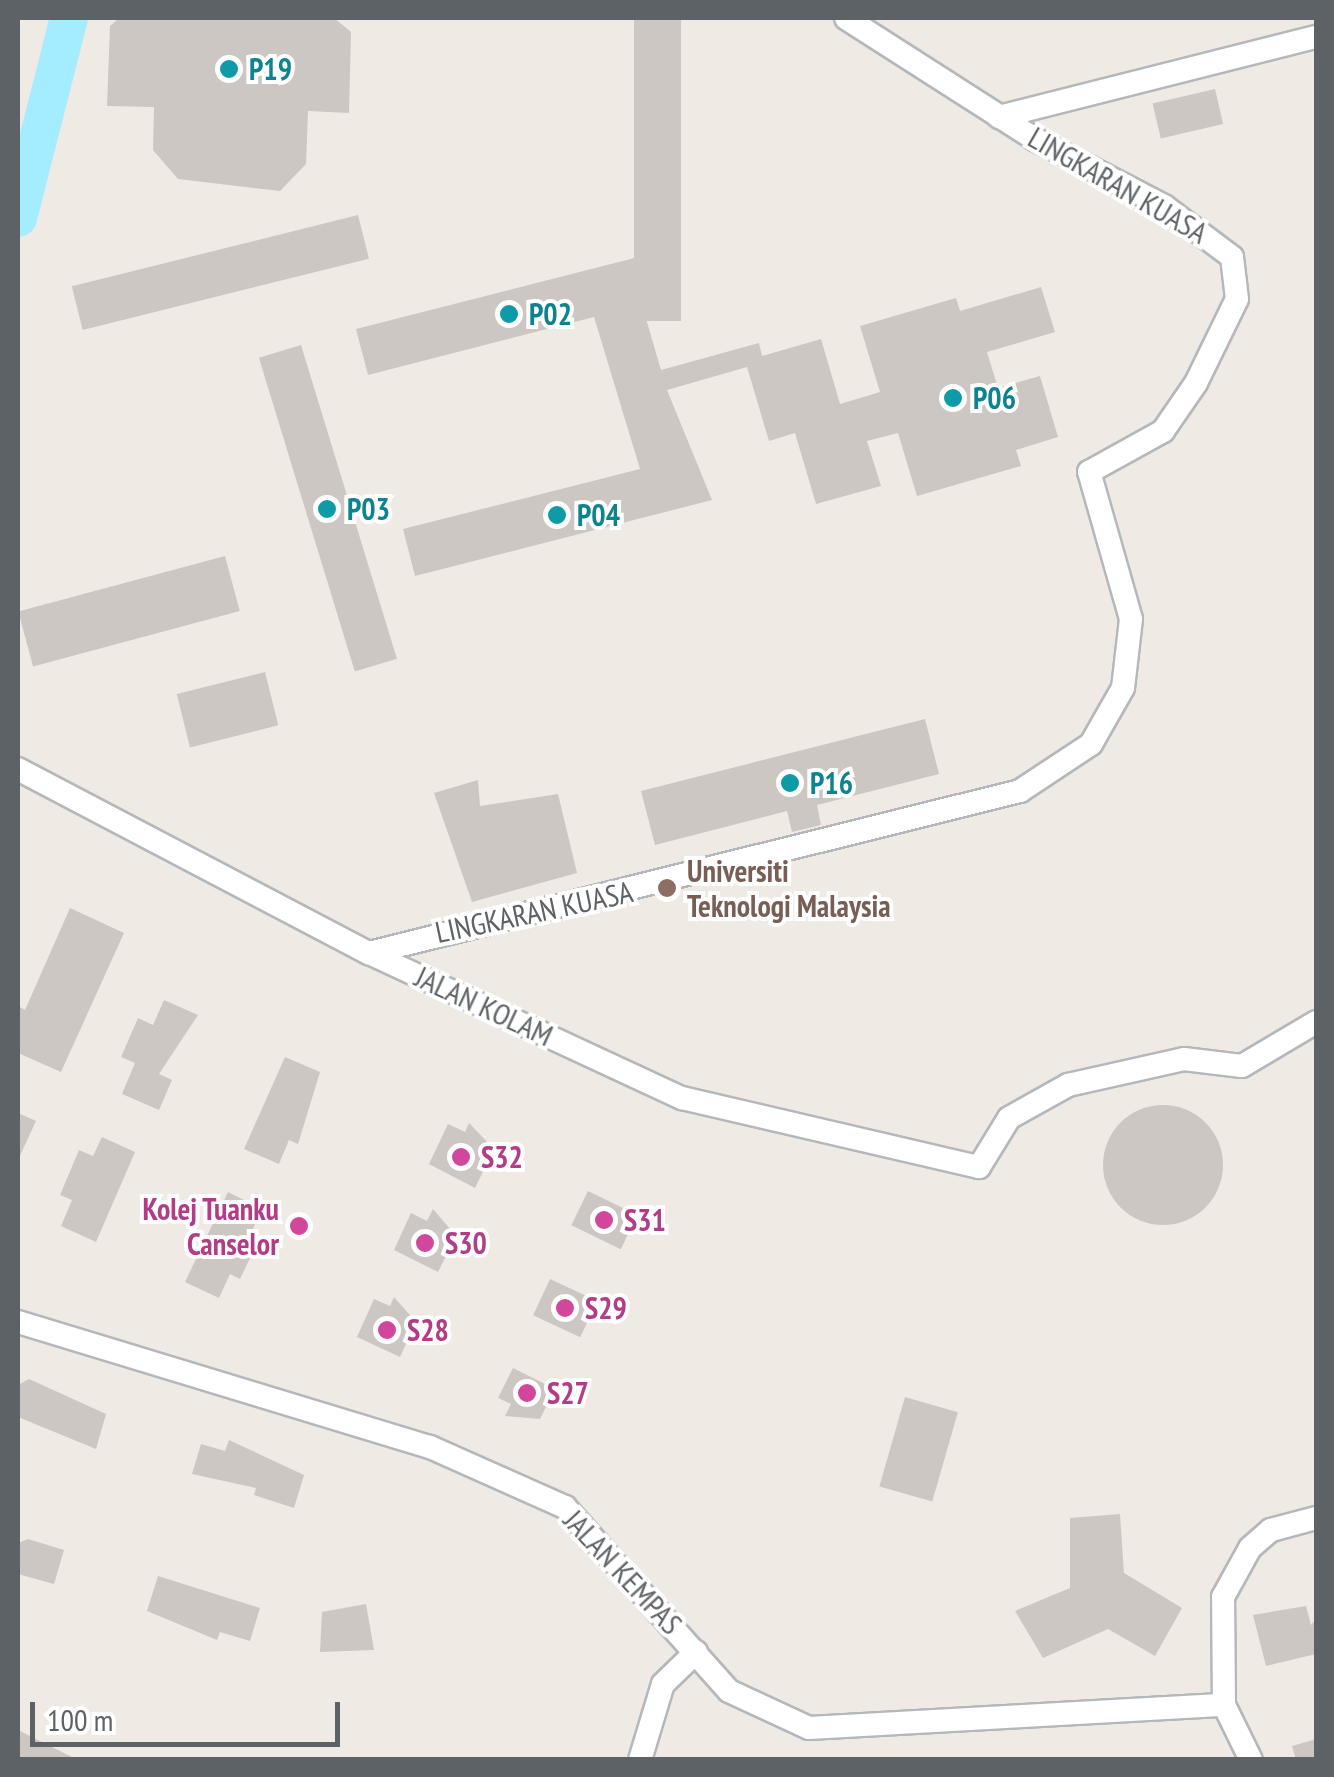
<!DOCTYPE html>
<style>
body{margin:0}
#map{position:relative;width:1334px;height:1777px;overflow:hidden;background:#efeae4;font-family:"PT Sans Narrow",sans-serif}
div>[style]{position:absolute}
.river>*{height:38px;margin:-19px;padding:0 19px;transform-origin:19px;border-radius:19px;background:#a4ecff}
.building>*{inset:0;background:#ccc7c3;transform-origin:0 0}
.round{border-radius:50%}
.roads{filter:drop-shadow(2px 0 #b4b8bb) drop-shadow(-2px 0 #b4b8bb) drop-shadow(0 2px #b4b8bb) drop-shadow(0 -2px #b4b8bb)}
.street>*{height:22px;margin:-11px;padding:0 11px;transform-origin:11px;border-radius:11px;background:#fff}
.dots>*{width:28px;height:28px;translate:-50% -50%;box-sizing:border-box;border:5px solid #fff;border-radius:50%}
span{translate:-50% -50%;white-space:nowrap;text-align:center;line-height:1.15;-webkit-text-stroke:8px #fff;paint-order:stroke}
.culture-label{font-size:30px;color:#0d838f;font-weight:700}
.left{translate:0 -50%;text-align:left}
.street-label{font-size:30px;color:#5c6265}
.education-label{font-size:30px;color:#785e54;font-weight:700}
.hotel-label{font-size:30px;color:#b23c85;font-weight:700}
.right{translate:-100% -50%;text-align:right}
.frame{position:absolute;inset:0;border:20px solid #5c6265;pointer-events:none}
.scale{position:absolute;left:30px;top:1702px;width:310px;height:45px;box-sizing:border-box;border:5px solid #5c6265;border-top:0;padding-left:12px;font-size:30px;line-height:35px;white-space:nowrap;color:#5c6265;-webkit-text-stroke:8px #fff;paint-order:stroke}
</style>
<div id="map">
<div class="river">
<i style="left:18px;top:218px;width:206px;rotate:-75.7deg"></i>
</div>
<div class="building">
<i style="clip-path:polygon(119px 18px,334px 18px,351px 32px,349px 113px,308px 111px,306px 164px,280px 191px,178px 179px,153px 150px,154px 107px,107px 106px,110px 26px)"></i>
<i style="left:634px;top:18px;width:47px;height:303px"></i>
<i style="left:1215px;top:89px;width:36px;height:64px;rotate:77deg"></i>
<i style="left:358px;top:215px;width:45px;height:295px;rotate:76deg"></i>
<i style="clip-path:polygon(650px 254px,662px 299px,642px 305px,661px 370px,759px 343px,762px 356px,821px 339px,840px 404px,880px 392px,860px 326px,956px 298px,960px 311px,1041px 287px,1055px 332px,987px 352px,998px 388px,1040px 376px,1058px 437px,1016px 450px,1021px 466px,917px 496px,898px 433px,867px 441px,881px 486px,816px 504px,795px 433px,769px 441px,747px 367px,667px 390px,712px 500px,415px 576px,403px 529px,640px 469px,594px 317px,368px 375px,356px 329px)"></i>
<i style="left:301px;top:345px;width:328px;height:44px;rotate:73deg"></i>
<i style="left:225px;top:556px;width:57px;height:214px;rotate:75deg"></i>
<i style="left:265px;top:672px;width:55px;height:91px;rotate:76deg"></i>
<i style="clip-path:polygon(925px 719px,939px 774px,817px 805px,821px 825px,792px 832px,787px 811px,655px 845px,641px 791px)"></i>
<i style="clip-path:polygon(478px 780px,480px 806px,558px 794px,577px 873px,472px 902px,434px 793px)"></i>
<i style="clip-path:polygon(70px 908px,124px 933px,61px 1072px,18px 1053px,18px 1006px,25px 1010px)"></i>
<i style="clip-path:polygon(164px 1000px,198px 1015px,159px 1074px,172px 1080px,159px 1110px,122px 1094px,135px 1063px,121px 1057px,138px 1018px,153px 1025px)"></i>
<i style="clip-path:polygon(285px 1057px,320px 1072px,298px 1144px,289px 1140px,279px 1164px,244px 1149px)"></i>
<i class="round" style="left:1103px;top:1105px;width:120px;height:120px"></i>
<i style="clip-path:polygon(18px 1113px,36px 1121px,18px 1160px)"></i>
<i style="clip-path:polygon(469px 1123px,494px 1149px,475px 1188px,429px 1164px,448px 1124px,465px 1132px)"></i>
<i style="clip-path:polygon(102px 1137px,135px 1152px,96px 1242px,61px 1226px,72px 1200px,60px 1195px,79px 1150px,93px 1156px)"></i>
<i style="left:588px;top:1191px;width:55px;height:38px;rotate:26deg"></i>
<i style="clip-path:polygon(228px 1192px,262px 1209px,251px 1233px,260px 1237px,240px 1279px,230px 1274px,219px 1298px,185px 1282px)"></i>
<i style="clip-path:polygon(433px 1209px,456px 1236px,438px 1272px,394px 1250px,411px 1213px,427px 1221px)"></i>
<i style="left:550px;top:1279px;width:52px;height:40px;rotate:25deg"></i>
<i style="clip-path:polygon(394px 1297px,416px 1322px,400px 1357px,357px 1337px,374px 1299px,390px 1306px)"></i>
<i style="clip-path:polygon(513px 1368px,555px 1389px,540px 1419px,505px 1416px,511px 1404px,498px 1398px)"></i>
<i style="clip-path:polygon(29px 1379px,106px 1414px,96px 1449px,18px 1417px,18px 1385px)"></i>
<i style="left:905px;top:1397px;width:55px;height:93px;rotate:16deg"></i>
<i style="clip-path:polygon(229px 1440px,304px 1475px,294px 1508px,254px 1495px,256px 1488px,192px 1474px,201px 1444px,225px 1451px)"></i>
<i style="clip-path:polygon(1120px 1514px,1124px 1573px,1182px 1608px,1155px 1656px,1108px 1629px,1043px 1658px,1015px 1611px,1070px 1588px,1070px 1518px)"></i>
<i style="clip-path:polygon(28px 1539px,64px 1550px,54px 1584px,18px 1574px,18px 1543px)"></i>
<i style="clip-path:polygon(158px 1576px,260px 1608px,250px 1641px,220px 1632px,217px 1640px,147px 1611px)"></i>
<i style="clip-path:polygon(366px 1604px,374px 1650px,320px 1652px,322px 1612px)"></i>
<i style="clip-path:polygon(1306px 1606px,1311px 1625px,1316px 1619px,1316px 1654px,1266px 1666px,1253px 1615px)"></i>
<i style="clip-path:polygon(18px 1730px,78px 1760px,18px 1760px)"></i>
<i style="clip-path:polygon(1316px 1739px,1316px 1760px,1296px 1760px,1292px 1746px)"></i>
</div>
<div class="roads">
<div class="street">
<i style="left:999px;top:117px;width:327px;rotate:-14.2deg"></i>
<i style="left:18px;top:769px;width:396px;rotate:27.7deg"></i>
<i style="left:369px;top:953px;width:345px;rotate:24.9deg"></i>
<i style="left:682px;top:1098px;width:305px;rotate:13.1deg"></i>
<i style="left:979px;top:1167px;width:57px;rotate:-58.5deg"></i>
<i style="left:1009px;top:1118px;width:68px;rotate:-29.2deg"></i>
<i style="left:1068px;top:1085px;width:119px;rotate:-12.6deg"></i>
<i style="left:1184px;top:1059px;width:58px;rotate:6.9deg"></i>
<i style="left:1242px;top:1066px;width:86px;rotate:-30.7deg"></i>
<i style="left:369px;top:953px;width:671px;rotate:-13.97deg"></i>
<i style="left:1020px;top:791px;width:85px;rotate:-33.5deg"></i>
<i style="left:1091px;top:744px;width:64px;rotate:-60.3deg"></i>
<i style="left:1123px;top:688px;width:69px;rotate:-83.4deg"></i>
<i style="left:1131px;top:619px;width:153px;rotate:-105.9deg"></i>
<i style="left:1089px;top:472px;width:85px;rotate:-29deg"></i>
<i style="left:1163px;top:431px;width:58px;rotate:-55.5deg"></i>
<i style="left:1196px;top:383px;width:93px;rotate:-64deg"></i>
<i style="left:1237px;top:299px;width:42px;rotate:-96.8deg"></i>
<i style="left:1232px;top:257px;width:85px;rotate:-143.1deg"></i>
<i style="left:1164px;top:206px;width:145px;rotate:-152.6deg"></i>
<i style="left:1035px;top:139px;width:224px;rotate:-147.4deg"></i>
<i style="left:18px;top:1322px;width:431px;rotate:16.9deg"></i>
<i style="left:430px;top:1447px;width:148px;rotate:24deg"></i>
<i style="left:565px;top:1507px;width:246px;rotate:48.3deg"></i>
<i style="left:729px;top:1691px;width:88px;rotate:24.8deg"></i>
<i style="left:809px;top:1728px;width:416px;rotate:-3.2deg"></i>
<i style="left:640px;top:1760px;width:79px;rotate:-73.2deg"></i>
<i style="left:663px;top:1684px;width:46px;rotate:-44.1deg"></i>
<i style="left:1251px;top:1760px;width:61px;rotate:-116.1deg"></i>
<i style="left:1224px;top:1705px;width:108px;rotate:-90.5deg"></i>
<i style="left:1223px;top:1597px;width:56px;rotate:-61.1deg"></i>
<i style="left:1250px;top:1548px;width:28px;rotate:-41deg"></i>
<i style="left:1271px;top:1530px;width:47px;rotate:-14.9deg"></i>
</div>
</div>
<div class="dots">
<i style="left:229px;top:69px;background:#0f9aa8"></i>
<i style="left:509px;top:314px;background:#0f9aa8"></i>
<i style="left:953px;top:398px;background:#0f9aa8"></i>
<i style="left:327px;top:509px;background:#0f9aa8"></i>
<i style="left:557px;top:515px;background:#0f9aa8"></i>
<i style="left:790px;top:783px;background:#0f9aa8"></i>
<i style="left:667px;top:888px;background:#8d6e63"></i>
<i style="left:461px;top:1157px;background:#d1479c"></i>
<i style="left:604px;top:1220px;background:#d1479c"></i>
<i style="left:299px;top:1226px;background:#d1479c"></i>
<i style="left:425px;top:1243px;background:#d1479c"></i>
<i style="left:565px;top:1308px;background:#d1479c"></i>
<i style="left:387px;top:1330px;background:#d1479c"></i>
<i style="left:527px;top:1393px;background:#d1479c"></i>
</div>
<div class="culture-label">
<span class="left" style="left:249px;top:69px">P19</span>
<span class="left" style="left:529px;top:314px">P02</span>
<span class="left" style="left:973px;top:398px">P06</span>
<span class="left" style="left:347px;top:509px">P03</span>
<span class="left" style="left:577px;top:515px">P04</span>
<span class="left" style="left:810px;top:783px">P16</span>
</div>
<div class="street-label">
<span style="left:1118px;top:185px;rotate:30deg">LINGKARAN KUASA</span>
<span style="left:534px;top:912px;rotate:-12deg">LINGKARAN KUASA</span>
<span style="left:484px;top:1006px;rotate:25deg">JALAN KOLAM</span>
<span style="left:623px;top:1572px;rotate:47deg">JALAN KEMPAS</span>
</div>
<div class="education-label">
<span class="left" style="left:687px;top:888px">Universiti<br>Teknologi Malaysia</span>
</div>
<div class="hotel-label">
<span class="left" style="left:481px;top:1157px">S32</span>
<span class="right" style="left:279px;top:1226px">Kolej Tuanku<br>Canselor</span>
<span class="left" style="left:624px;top:1220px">S31</span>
<span class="left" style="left:445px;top:1243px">S30</span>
<span class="left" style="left:585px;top:1308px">S29</span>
<span class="left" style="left:407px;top:1330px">S28</span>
<span class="left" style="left:547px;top:1393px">S27</span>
</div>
<div class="frame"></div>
<div class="scale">100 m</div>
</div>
